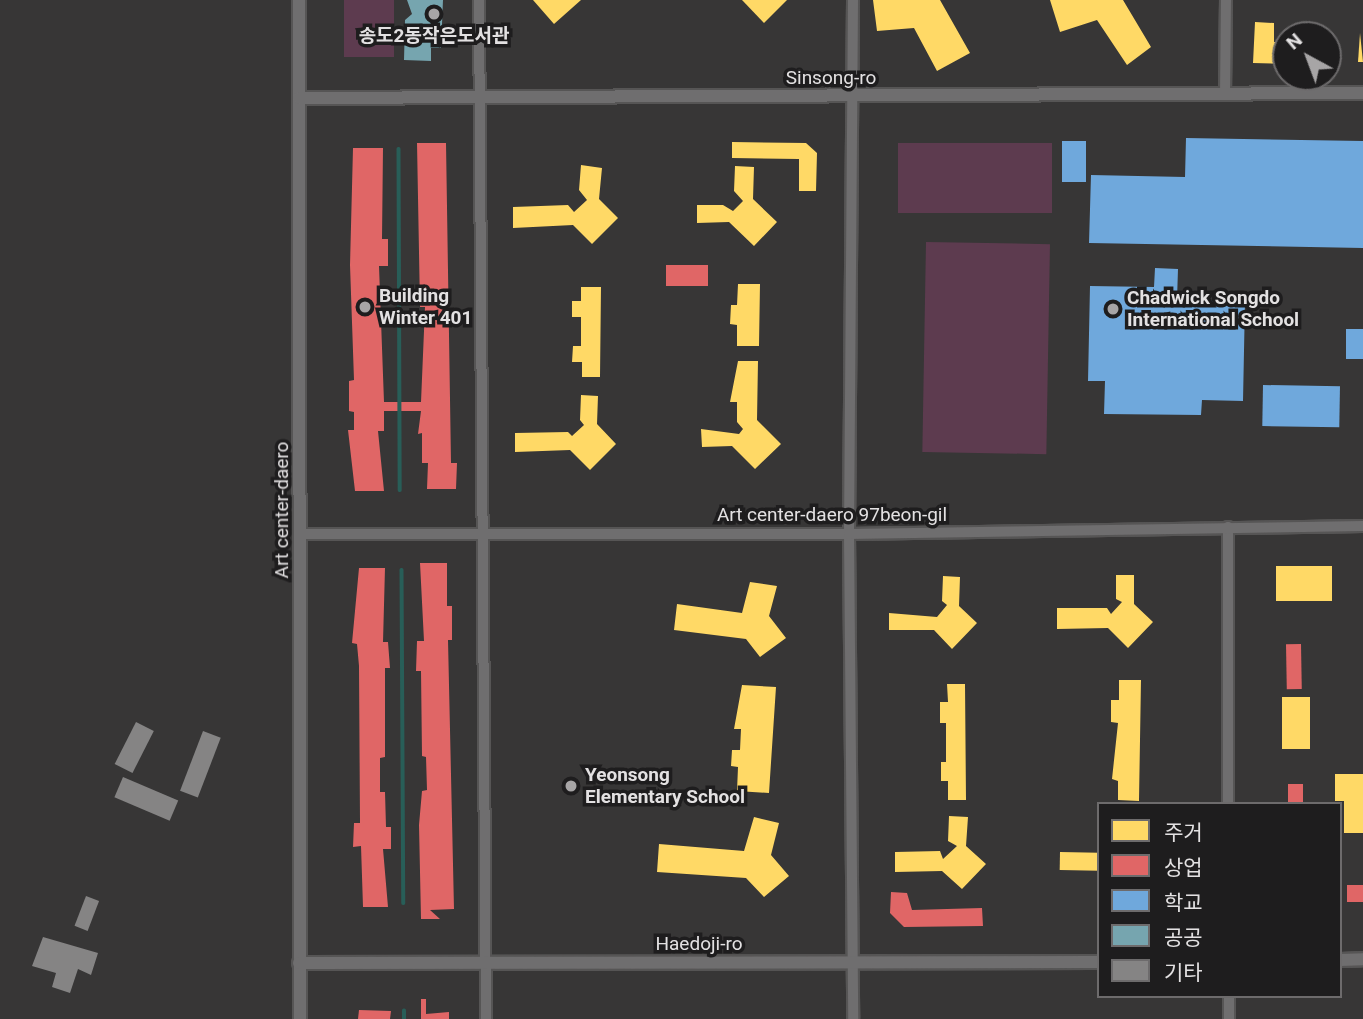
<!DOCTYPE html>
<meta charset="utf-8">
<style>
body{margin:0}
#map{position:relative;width:1363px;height:1019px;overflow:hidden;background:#373636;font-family:Roboto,"Noto Sans KR",sans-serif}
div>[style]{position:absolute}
.green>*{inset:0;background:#5d3b4f;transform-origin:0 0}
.homes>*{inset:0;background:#ffd966;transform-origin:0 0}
.shops>*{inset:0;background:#e06666;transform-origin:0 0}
.schools>*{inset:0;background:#6fa8dc;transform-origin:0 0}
.public>*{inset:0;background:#76a5af}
.stream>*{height:3.5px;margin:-1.75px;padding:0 1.75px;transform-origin:1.75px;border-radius:1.75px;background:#285e58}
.building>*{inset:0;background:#858484;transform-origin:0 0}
.roads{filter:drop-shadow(2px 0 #565555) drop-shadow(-2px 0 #565555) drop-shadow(0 2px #565555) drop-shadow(0 -2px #565555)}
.minor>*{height:10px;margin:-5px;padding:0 5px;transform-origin:5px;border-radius:5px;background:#6f6e6f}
.tertiary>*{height:12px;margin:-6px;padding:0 6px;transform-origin:6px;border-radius:6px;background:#6f6e6f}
.dots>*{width:19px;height:19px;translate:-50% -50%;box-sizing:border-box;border:4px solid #1e1d1e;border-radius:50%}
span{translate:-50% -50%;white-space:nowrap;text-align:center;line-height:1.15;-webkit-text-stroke:7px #1e1d1e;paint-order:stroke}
.poi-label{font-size:19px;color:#e3e1e2;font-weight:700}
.left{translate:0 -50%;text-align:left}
.street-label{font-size:19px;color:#e3e1e2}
.legend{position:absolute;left:1097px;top:802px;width:245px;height:196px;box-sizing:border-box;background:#1e1d1e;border:2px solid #6d6b6c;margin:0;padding:9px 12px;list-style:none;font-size:21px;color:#e3e1e2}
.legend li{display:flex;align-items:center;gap:14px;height:35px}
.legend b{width:35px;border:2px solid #6d6b6c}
.north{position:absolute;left:1272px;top:21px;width:70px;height:70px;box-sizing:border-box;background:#1e1d1e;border:2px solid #6d6b6c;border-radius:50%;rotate:319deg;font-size:19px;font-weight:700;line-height:28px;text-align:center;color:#e3e1e2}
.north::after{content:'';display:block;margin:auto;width:24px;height:32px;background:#a7a5a6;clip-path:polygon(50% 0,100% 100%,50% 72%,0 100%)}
</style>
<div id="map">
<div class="green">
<i style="left:344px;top:0;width:50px;height:57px"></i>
<i style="left:898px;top:143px;width:154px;height:70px"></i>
<i style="left:926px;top:242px;width:124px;height:210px;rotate:1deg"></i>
</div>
<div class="homes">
<i style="clip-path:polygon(533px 0,581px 0,554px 24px)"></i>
<i style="clip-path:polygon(742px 0,787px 0,764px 23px)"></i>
<i style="clip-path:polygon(873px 0,940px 0,970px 53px,937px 71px,914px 28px,877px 31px)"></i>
<i style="clip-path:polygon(1050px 0,1123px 0,1151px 47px,1127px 65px,1097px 20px,1060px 32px)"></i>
<i style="clip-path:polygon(1255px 22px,1274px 23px,1274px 42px,1286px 42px,1286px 64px,1253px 63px)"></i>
<i style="clip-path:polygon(1360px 33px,1363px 62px,1358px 62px)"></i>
<i style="clip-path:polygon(732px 142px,806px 143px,817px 153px,816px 191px,799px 191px,799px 159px,732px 158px)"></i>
<i style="clip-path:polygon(581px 165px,602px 168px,599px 199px,618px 218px,592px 244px,573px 225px,513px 228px,513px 207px,568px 205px,574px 212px,587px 200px,579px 190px)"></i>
<i style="clip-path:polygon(735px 166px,754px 167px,753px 199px,777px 222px,754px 246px,729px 222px,697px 223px,697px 205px,723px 205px,733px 211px,743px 201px,734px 191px)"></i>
<i style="clip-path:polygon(738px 284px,760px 284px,759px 346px,737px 346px,737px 325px,730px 324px,731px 305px,737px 305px)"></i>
<i style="clip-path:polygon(581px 287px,601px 287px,600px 377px,582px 377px,582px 362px,572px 362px,573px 346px,581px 346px,581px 317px,572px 317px,572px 301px,581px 301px)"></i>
<i style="clip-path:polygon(738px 361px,758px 361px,757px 420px,781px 444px,755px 469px,732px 446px,702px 447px,701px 429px,739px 434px,743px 429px,737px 422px,737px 402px,730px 402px)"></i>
<i style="clip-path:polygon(581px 395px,598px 396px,597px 424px,616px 444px,590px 470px,570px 450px,515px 452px,515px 433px,568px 432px,572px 436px,584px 425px,580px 420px)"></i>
<i style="left:1276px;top:566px;width:56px;height:35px"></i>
<i style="clip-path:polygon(1116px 575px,1134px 575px,1134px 604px,1153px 622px,1128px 648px,1108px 628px,1057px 629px,1057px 608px,1107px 608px,1111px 614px,1122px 602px,1116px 599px)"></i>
<i style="clip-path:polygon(943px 576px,960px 577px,959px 606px,977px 623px,952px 649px,934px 630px,889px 630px,889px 613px,937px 617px,947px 605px,942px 601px)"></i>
<i style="clip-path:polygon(750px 582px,777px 586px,769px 616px,786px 638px,760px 657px,746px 639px,674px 630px,677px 604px,742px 613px)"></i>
<i style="clip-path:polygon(1119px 680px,1141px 680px,1139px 801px,1118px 800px,1118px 781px,1112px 779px,1118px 723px,1111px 722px,1111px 700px,1119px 700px)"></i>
<i style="clip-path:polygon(947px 684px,965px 684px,966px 800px,948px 800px,948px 781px,941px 781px,941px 762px,946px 762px,946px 723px,940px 723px,940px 702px,948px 702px)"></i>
<i style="clip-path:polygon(742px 685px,776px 687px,769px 793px,737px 791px,738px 767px,731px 766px,732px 750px,740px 750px,741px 729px,734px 729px)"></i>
<i style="left:1282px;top:697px;width:28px;height:52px"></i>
<i style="clip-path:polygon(1335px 774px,1363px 774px,1363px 833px,1344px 833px,1344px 801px,1335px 801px)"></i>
<i style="clip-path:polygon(949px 816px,968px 817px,966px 846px,986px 864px,962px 889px,942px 871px,895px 872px,895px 852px,940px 851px,943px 859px,957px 846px,948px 841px)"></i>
<i style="clip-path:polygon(754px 817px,779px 823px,771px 855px,789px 876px,764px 897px,746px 878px,657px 872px,659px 844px,744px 851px)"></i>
<i style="left:1060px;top:852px;width:39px;height:18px;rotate:1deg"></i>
</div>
<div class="shops">
<i style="clip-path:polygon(417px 143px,446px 143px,451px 463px,457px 463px,456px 489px,427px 489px,428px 463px,422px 463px,422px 433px,418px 434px,421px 411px,384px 411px,384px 431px,378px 431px,384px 491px,355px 491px,348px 430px,354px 430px,354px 412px,349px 411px,349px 381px,354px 380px,350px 265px,353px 148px,383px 148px,382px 239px,388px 239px,388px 266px,379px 266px,384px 402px,421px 402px,425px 307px,420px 307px)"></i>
<i style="left:666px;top:265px;width:42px;height:21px"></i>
<i style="clip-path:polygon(420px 563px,447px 563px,447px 606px,452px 606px,452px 640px,448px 640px,454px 909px,430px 910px,440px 919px,421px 919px,419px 825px,422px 791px,427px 790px,426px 757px,422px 756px,421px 671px,416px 671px,417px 641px,424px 641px)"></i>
<i style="clip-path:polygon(359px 568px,385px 568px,383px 642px,388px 642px,390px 668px,385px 668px,385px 757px,380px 758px,380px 792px,385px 792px,386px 827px,391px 827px,391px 849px,383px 849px,388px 907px,363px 907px,361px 846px,353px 847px,354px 823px,360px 823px,359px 666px,357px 644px,352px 643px)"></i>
<i style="left:1301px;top:644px;width:45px;height:15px;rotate:89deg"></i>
<i style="left:1288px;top:784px;width:15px;height:20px"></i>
<i style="left:1347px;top:885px;width:16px;height:17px"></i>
<i style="clip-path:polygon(891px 892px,907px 893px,912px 910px,982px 908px,983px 926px,904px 927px,890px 913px)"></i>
<i style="clip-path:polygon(421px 999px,426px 999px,426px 1014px,449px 1012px,449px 1019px,421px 1019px)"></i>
<i style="clip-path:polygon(359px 1010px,391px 1011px,390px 1019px,358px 1019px)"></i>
</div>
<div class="schools">
<i style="clip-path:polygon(1186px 138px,1363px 141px,1363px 248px,1089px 243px,1091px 175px,1185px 177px)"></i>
<i style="left:1062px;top:141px;width:24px;height:41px"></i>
<i style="clip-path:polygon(1155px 268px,1178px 269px,1177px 300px,1245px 301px,1243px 401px,1202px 400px,1201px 415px,1104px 414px,1105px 381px,1088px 381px,1090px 286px,1154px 287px)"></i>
<i style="left:1346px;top:329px;width:17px;height:30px"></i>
<i style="left:1263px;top:385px;width:77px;height:41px;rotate:1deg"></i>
</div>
<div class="public">
<i style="clip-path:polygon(407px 0,443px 0,441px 48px,431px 48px,431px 61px,404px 60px,405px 20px,412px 14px)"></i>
</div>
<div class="stream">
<i style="left:399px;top:149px;width:341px;rotate:89.8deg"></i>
<i style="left:402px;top:570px;width:333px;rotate:89.7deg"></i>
<i style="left:404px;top:1019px;width:8px;rotate:-90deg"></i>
</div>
<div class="building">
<i style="left:136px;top:722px;width:20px;height:47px;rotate:27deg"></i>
<i style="left:203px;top:731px;width:19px;height:64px;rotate:21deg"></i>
<i style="left:123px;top:777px;width:60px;height:22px;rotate:23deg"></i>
<i style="left:86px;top:896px;width:14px;height:32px;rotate:21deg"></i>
<i style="clip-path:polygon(43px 937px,98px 953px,91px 975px,78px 969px,70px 993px,52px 987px,56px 973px,32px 966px)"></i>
</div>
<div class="roads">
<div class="minor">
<i style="left:479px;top:0;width:1019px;rotate:89.61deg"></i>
<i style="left:853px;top:0;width:534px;rotate:90.43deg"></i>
<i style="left:849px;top:534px;width:485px;rotate:89.5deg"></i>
<i style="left:1225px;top:94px;width:94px;rotate:-89.4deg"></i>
<i style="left:1228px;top:527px;width:277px;rotate:90deg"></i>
<i style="left:302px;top:534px;width:547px"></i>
<i style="left:849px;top:534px;width:514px;rotate:-0.89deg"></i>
<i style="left:1229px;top:996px;width:23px;rotate:90deg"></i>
</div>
<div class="tertiary">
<i style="left:299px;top:0;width:1019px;rotate:89.94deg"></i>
<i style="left:299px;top:98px;width:1064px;rotate:-0.27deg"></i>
<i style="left:1340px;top:960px;width:23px;rotate:-2deg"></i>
<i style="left:299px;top:963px;width:800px;rotate:-0.07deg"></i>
</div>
</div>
<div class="dots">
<i style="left:434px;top:14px;background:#a7a5a6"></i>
<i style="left:365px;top:307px;background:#a7a5a6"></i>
<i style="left:1113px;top:309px;background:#a7a5a6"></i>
<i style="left:571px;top:786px;background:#a7a5a6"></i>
</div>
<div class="poi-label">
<span style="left:434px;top:36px">송도2동작은도서관</span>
<span class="left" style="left:379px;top:307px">Building<br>Winter 401</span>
<span class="left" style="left:1127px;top:309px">Chadwick Songdo<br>International School</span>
<span class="left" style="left:585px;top:786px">Yeonsong<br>Elementary School</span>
</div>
<div class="street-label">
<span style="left:831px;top:78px">Sinsong-ro</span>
<span style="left:282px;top:510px;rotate:-90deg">Art center-daero</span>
<span style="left:832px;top:515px">Art center-daero 97beon-gil</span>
<span style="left:699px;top:944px">Haedoji-ro</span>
</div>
<ul class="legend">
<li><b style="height:19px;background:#ffd966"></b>주거</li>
<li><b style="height:19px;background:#e06666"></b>상업</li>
<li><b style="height:19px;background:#6fa8dc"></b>학교</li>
<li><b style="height:19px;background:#76a5af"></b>공공</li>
<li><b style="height:19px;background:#858484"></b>기타</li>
</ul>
<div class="north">N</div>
</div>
